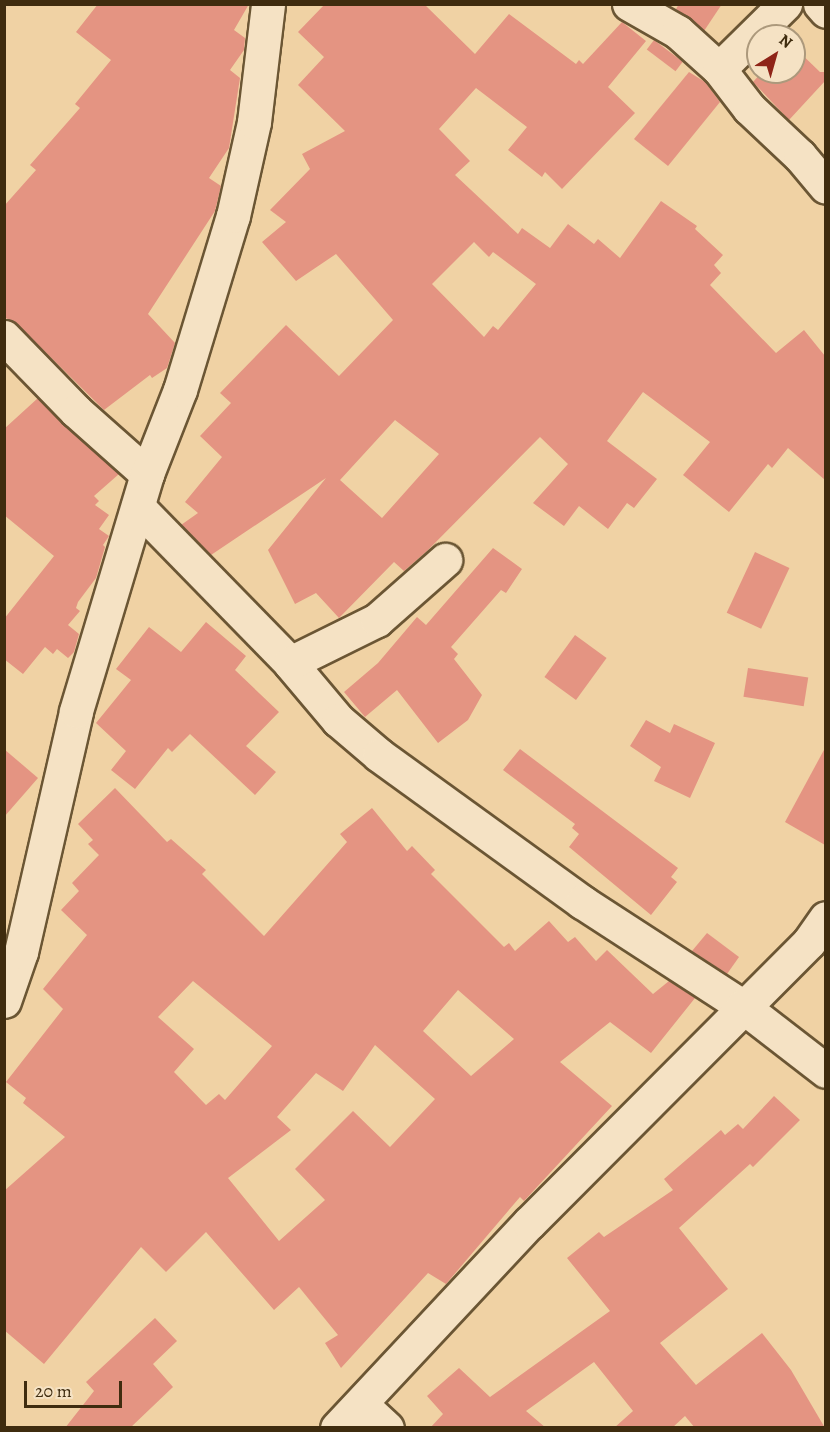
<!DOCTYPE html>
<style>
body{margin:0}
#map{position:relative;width:830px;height:1432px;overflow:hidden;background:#f0d2a4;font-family:Alegreya,serif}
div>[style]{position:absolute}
.building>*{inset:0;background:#e49482;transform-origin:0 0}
.roads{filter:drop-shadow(2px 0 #6b5634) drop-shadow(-2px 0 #6b5634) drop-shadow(0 2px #6b5634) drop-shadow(0 -2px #6b5634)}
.minor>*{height:33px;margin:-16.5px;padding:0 16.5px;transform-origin:16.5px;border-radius:16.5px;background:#f5e2c4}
span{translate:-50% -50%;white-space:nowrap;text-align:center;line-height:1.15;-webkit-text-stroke:5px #f5e2c4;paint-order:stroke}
.frame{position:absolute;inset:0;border:6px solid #3f2c0f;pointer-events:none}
.north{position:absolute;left:746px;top:24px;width:60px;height:60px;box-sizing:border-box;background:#f5e2c4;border:2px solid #ac997c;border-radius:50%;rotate:37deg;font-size:16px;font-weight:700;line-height:24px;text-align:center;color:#3f2c0f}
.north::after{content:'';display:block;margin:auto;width:21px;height:27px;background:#8f2418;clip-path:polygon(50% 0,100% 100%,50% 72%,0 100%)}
.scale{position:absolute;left:24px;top:1381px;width:98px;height:27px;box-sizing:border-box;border:3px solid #3f2c0f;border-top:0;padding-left:8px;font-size:18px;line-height:21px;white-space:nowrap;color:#3f2c0f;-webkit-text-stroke:4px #f5e2c4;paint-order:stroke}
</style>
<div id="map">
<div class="building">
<i style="clip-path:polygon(98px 4px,249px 4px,234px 30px,245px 38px,244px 50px,230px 70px,240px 78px,229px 148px,209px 178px,221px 186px,215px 211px,148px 314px,175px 343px,167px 368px,152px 378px,150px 375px,104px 410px,17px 324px,4px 317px,4px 206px,36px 170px,30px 165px,80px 108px,75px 104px,111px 60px,76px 32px)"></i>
<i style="clip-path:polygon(evenodd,325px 4px,424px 4px,475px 54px,509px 14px,576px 64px,579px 60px,583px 64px,622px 22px,646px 41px,608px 87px,635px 113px,562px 189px,545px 172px,542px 177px,508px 150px,527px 127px,476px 88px,439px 129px,470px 161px,455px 175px,518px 234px,522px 228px,550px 248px,568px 224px,594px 244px,598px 239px,620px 258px,661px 201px,697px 226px,695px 229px,723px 255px,714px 265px,721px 273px,710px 285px,776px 353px,804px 330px,825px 356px,825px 480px,788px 448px,772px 468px,768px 464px,729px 512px,683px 475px,710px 442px,643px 392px,607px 441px,657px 479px,634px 508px,627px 503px,608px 529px,579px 506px,564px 526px,533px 503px,568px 464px,540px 437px,427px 551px,404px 571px,394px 562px,339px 618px,316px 593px,295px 604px,268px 550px,326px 478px,211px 555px,181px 525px,198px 513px,185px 502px,222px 457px,200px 436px,231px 403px,220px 393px,286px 325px,339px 376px,393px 320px,336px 254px,296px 281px,262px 242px,286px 222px,270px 210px,310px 169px,302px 154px,345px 131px,298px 85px,324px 57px,298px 32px,325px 4px,474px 242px,489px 257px,493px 252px,536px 284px,498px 330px,493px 326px,484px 337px,432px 284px,474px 242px,325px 4px,395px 420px,439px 454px,382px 518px,340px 480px,395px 420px)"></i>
<i style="clip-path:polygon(679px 4px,722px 4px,704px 31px,676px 9px)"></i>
<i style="left:654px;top:40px;width:36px;height:12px;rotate:37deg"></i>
<i style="clip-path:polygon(794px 47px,820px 72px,825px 72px,825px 81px,789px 120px,753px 82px,762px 72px,794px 72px)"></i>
<i style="clip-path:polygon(689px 72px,705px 82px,720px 102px,668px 166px,634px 139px)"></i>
<i style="clip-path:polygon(38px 398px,119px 474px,94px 496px,99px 501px,95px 505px,109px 515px,99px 529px,109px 536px,103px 545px,105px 547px,96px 578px,78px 602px,76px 608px,80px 611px,68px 625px,79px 634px,74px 652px,68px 658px,57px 649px,53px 654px,45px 647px,23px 674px,4px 659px,4px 619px,54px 556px,4px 515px,4px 429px)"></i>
<i style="clip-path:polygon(493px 548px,522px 569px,506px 593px,501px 590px,451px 647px,458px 654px,454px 659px,482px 695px,468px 720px,438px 743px,397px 690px,365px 717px,344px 692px,378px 663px,417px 617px,426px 625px)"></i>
<i style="left:755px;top:552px;width:38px;height:67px;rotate:25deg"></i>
<i style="clip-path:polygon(206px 622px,246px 656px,235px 670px,279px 712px,246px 746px,276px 772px,255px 795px,190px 734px,172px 752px,168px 748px,135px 789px,111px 770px,126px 751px,96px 723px,131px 680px,116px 669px,149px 627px,181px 652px)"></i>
<i style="left:575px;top:635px;width:39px;height:52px;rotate:36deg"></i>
<i style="left:748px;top:668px;width:61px;height:29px;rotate:9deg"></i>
<i style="clip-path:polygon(646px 720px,670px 733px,674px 724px,715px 743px,690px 798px,654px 781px,661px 767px,630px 746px)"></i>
<i style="clip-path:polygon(825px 748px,825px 845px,785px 822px)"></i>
<i style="clip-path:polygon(4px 749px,38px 778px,4px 817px)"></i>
<i style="clip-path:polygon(520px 749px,678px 868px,671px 877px,677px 882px,651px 915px,569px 847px,579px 834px,572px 828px,575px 824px,503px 770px)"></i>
<i style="clip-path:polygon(evenodd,115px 788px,167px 842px,171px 839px,206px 870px,202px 874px,264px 936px,347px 842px,340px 834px,372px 808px,407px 851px,412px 846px,435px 870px,431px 874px,504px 947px,509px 943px,515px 951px,549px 921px,568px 942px,575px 937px,596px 961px,607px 950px,653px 994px,669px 981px,695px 998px,651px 1053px,610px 1022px,560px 1062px,612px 1106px,524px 1201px,520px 1197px,446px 1284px,428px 1273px,341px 1368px,325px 1343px,338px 1335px,299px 1287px,274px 1310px,206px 1232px,166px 1272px,141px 1247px,44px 1364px,4px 1330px,4px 1191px,65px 1137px,23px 1103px,26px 1098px,6px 1082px,63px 1009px,43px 989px,87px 935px,61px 910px,79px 891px,72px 883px,99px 855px,88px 844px,93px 840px,78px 824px,115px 788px,193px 981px,272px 1046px,225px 1100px,219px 1094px,206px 1105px,174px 1072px,194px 1049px,158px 1017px,193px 981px,115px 788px,458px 990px,514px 1039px,471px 1076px,423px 1031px,458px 990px,115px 788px,375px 1045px,435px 1099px,390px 1147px,353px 1111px,295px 1169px,325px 1200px,279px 1241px,228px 1178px,291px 1130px,277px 1117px,316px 1073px,343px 1091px,375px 1045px)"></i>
<i style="clip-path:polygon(707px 933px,739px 957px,727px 974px,692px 951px)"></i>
<i style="clip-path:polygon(774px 1096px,800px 1120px,753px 1167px,750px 1164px,679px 1228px,728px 1289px,660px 1343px,696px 1385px,762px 1333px,791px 1370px,825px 1428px,695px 1428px,685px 1416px,672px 1428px,614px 1428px,633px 1411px,594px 1362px,526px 1411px,546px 1428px,430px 1428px,443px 1414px,427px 1396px,459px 1368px,490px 1397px,610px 1311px,567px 1258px,599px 1232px,604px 1237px,673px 1190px,664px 1179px,721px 1130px,725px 1135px,738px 1124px,743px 1129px)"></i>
<i style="clip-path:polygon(155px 1318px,177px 1341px,153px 1364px,173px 1387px,130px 1428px,65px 1428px,94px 1391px,86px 1382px)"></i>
</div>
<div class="roads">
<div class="minor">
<i style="left:629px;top:4px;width:56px;rotate:29.7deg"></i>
<i style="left:678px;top:32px;width:55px;rotate:42.1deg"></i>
<i style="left:719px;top:69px;width:49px;rotate:52.4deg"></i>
<i style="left:749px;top:108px;width:70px;rotate:43.3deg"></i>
<i style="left:800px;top:156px;width:40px;rotate:50deg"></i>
<i style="left:820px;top:4px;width:9px;rotate:49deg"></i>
<i style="left:719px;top:69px;width:93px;rotate:-44.6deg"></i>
<i style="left:4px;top:337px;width:103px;rotate:45.8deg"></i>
<i style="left:76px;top:411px;width:95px;rotate:41.6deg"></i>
<i style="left:138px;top:507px;width:218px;rotate:45.7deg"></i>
<i style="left:290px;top:663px;width:75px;rotate:49.9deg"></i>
<i style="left:338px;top:720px;width:54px;rotate:40.5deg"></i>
<i style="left:379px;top:755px;width:251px;rotate:35.9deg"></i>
<i style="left:582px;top:902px;width:191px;rotate:33deg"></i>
<i style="left:742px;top:1006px;width:106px;rotate:37.7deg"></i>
<i style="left:290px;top:663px;width:97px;rotate:-26.3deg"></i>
<i style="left:377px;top:620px;width:91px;rotate:-41.4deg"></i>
<i style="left:4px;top:1001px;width:52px;rotate:-70.9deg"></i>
<i style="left:21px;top:952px;width:247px;rotate:-77.1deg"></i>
<i style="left:76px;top:711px;width:247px;rotate:-73.3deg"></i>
<i style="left:147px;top:474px;width:90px;rotate:-68.6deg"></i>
<i style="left:180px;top:390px;width:182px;rotate:-73.1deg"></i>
<i style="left:233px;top:216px;width:96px;rotate:-77.4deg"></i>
<i style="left:254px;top:122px;width:119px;rotate:-83.2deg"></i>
<i style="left:362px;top:1405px;width:34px;rotate:43deg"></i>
<i style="left:337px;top:1428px;width:281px;rotate:-46.9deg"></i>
<i style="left:529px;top:1223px;width:397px;rotate:-45.1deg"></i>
<i style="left:809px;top:942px;width:29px;rotate:-55deg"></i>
</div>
</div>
<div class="frame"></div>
<div class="north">N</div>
<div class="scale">20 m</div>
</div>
